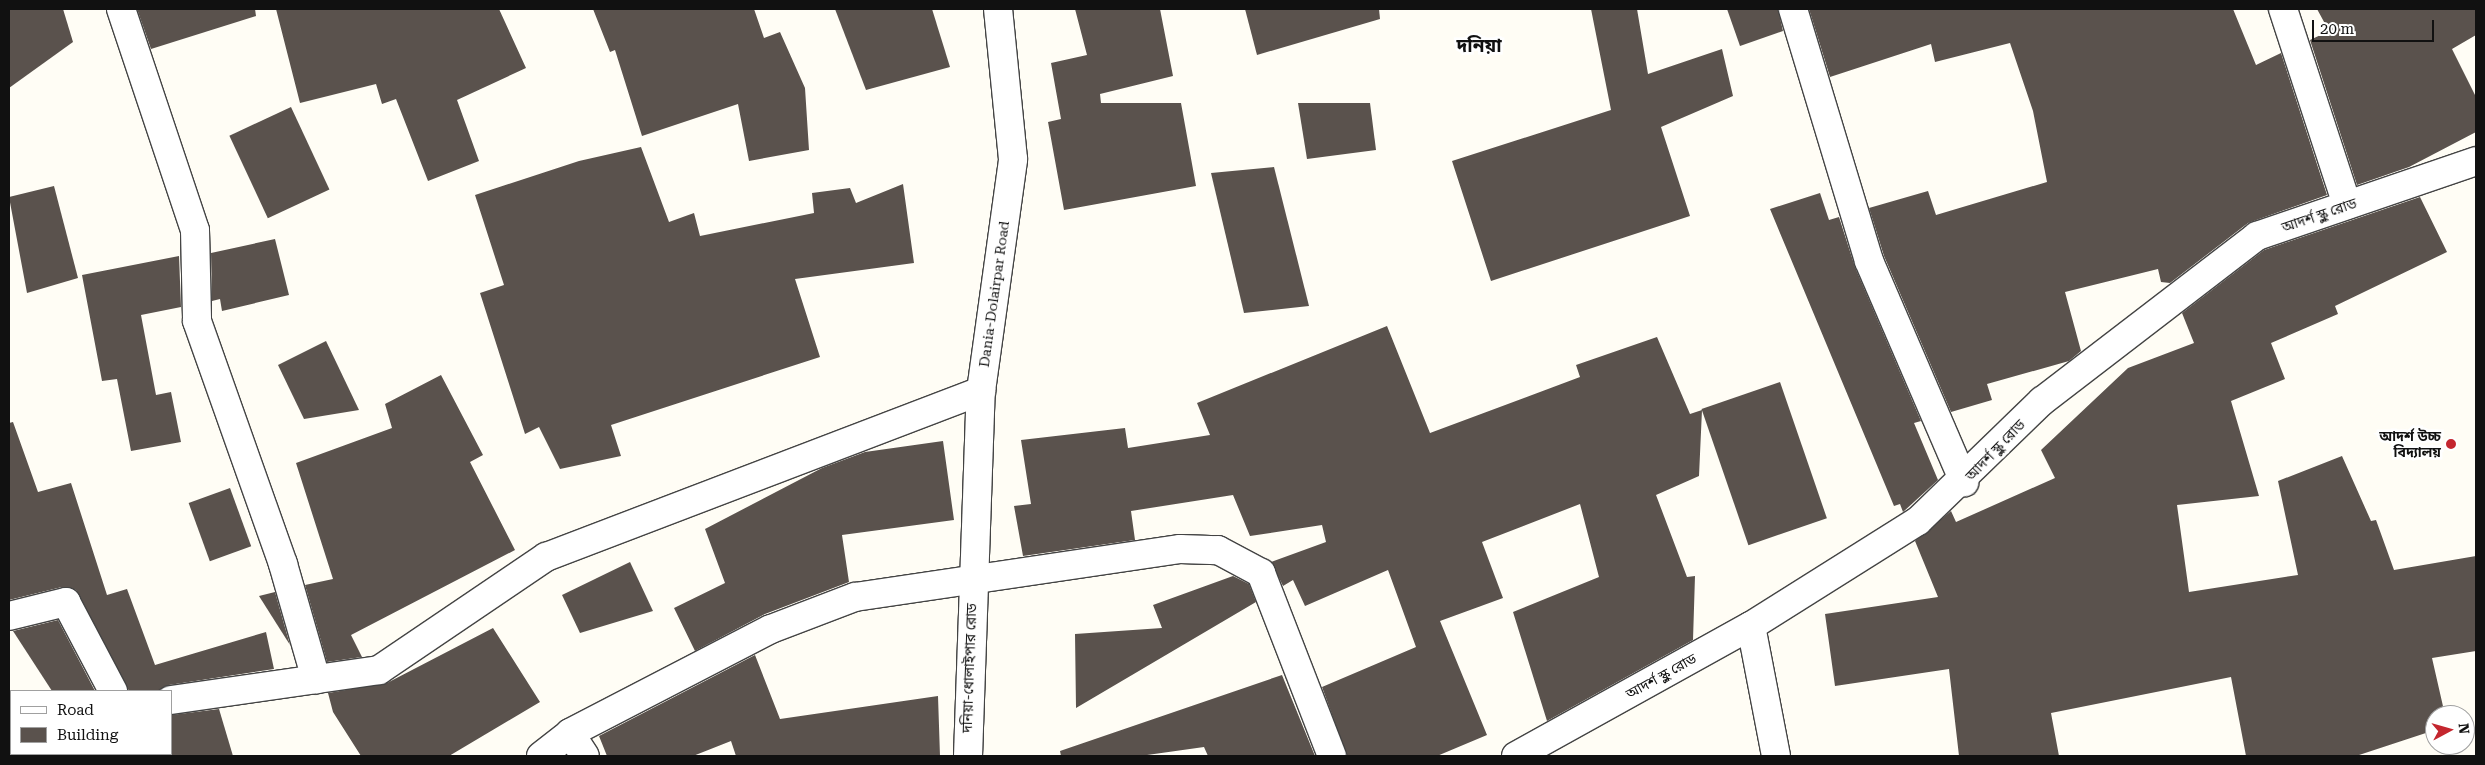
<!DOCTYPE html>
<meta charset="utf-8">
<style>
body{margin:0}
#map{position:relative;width:2485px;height:765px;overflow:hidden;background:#fffdf5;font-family:"Roboto Serif","Noto Sans Bengali",serif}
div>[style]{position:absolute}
.building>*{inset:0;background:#5a524d;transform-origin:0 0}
.roads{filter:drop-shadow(1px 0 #444) drop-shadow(-1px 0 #444) drop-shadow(0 1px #444) drop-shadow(0 -1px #444)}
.minor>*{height:28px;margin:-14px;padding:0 14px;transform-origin:14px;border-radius:14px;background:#fff}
.dots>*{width:14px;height:14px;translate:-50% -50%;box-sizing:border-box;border:2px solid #fff;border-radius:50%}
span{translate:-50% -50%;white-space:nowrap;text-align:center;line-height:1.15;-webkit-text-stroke:5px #fff;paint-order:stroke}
.street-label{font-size:14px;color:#111}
.poi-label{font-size:14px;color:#111;font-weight:700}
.right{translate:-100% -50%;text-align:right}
.district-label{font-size:19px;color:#111;font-weight:700}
.frame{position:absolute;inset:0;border:10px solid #111;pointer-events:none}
.legend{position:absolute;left:10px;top:690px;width:162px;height:65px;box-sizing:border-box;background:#fff;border:1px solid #a0a0a0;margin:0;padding:6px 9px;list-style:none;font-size:15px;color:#111}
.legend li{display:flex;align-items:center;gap:10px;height:25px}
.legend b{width:25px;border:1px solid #a0a0a0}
.north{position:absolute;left:2425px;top:705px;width:50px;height:50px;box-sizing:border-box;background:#fff;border:1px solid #a0a0a0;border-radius:50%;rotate:84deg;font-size:14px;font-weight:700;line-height:20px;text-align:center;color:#111}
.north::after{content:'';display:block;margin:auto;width:18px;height:22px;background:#c4262e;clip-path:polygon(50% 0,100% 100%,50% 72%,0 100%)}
.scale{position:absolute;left:2312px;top:20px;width:122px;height:22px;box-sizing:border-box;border:2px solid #111;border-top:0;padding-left:6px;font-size:15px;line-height:18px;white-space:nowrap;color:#111;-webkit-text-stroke:4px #fff;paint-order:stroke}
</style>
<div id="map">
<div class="building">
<i style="clip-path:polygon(9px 9px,63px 9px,73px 42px,9px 88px)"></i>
<i style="clip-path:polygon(137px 9px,255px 9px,256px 16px,151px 49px)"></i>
<i style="clip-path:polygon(276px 9px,499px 9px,526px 68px,457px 100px,479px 161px,428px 181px,396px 99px,382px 104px,376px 84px,300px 103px)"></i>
<i style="clip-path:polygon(593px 9px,754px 9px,764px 38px,780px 32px,805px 88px,809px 150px,749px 161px,738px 104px,642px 136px,615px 50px,610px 52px)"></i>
<i style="clip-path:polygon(835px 9px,932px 9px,950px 67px,866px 90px)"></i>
<i style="clip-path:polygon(1075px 9px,1160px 9px,1173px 76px,1100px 94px,1101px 103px,1181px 103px,1196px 186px,1064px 210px,1048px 122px,1061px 119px,1051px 63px,1087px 55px)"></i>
<i style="clip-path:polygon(1245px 9px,1379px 9px,1380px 19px,1257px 55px)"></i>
<i style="clip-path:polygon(1591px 9px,1637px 9px,1648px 74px,1722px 49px,1733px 96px,1661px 127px,1690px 216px,1491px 281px,1452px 161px,1611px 110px)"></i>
<i style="clip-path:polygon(1727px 9px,1778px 9px,1783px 31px,1740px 46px)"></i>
<i style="clip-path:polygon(1809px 9px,2233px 9px,2256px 65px,2281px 53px,2327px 195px,2248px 223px,2170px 283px,2161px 282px,2158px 269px,2065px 292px,2081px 351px,2069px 361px,1987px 384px,1992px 400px,1951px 412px,1884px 256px,1869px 208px,1928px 191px,1936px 215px,2047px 182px,2033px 111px,2010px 43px,1935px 62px,1931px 44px,1830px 77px)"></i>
<i style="clip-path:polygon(2317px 9px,2476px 9px,2476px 35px,2452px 49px,2476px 97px,2476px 132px,2409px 167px,2357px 185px,2310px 40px,2329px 31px)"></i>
<i style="clip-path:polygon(1298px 103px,1370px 103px,1376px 150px,1307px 159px)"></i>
<i style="left:291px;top:107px;width:91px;height:68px;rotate:65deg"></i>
<i style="clip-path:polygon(641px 147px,669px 222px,694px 213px,700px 236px,814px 213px,812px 193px,850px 188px,856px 203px,903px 184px,914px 263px,795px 279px,820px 357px,611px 425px,621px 456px,560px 469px,539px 427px,525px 434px,480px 293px,504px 285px,475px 195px,579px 161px)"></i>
<i style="clip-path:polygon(1274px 167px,1309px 306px,1244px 313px,1211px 173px)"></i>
<i style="clip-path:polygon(54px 186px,78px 278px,27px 293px,9px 197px)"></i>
<i style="clip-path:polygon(1820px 193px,1829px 220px,1839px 217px,1855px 267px,1921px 421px,1914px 423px,1938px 480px,1903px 512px,1900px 504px,1894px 506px,1770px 209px)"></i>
<i style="clip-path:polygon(2420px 197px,2447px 252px,2335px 306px,2338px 314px,2271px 343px,2285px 379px,2231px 401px,2259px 496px,2177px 505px,2189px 592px,2298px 575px,2278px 481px,2342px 456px,2371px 521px,2376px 520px,2394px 570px,2476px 556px,2476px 651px,2432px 658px,2445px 715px,2435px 715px,2435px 730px,2356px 756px,2246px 756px,2231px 677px,2051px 713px,2059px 756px,1959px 756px,1949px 669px,1835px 686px,1825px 614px,1938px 597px,1915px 541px,1951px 511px,1956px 522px,2055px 478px,2041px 450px,2128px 368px,2194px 343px,2182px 313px,2264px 250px)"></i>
<i style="clip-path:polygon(275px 239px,289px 295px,222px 311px,220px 299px,212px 301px,211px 253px)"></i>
<i style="clip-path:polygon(179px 256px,181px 307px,141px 315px,156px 395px,171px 392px,181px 442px,131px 451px,117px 379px,102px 381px,82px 275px)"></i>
<i style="clip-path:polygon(1387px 326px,1430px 433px,1580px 377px,1576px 365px,1657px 337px,1690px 414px,1702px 410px,1699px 476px,1656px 495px,1687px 577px,1695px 576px,1693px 640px,1547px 721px,1513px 612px,1599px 577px,1580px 504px,1482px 542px,1503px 598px,1440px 621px,1487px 735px,1437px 756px,1347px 756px,1322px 687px,1416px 647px,1388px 570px,1305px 606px,1293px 580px,1283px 586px,1271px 562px,1326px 542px,1322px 525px,1250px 536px,1233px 495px,1131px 511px,1135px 540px,1023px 556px,1014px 506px,1031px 504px,1021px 440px,1125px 428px,1128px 448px,1210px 435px,1197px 403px)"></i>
<i style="clip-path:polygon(326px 341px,359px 410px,304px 419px,278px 365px)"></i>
<i style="clip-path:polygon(441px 375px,483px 455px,470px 462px,515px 550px,351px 635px,362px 657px,327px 662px,305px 585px,333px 579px,296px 463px,392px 428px,385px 404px)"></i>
<i style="left:1780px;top:382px;width:144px;height:83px;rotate:71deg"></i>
<i style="clip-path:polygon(13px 422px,38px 492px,71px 483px,107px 595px,127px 589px,155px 665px,266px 632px,274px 669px,169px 685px,159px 691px,129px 691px,76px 590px,62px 587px,9px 600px,9px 423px)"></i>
<i style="clip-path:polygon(943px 441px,954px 520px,842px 535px,849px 582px,765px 614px,695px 651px,674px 608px,725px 583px,705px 529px,822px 468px,865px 452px)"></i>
<i style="left:230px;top:488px;width:62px;height:44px;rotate:70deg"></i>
<i style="clip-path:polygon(630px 562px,653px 611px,580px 633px,562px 595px)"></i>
<i style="clip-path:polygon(1233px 576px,1249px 584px,1256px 602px,1076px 708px,1075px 634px,1162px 628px,1153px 605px)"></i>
<i style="clip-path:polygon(275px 592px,290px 645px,259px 596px)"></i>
<i style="clip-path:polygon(58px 620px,95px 691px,52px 691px,13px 631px)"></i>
<i style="clip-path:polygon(493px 628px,540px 702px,449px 756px,361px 756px,333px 712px,328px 693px,387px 683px)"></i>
<i style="clip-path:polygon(755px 655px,780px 719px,938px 696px,940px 756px,736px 756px,731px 741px,693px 756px,607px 756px,599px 736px)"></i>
<i style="clip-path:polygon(1282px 675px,1315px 756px,1208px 756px,1204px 747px,1140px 756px,1061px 756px,1060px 751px)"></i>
<i style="clip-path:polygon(219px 709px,233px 756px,171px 756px,171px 715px)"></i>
</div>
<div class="roads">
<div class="minor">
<i style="left:121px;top:9px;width:233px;rotate:71.5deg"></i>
<i style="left:195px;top:230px;width:91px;rotate:88.7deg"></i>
<i style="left:197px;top:321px;width:258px;rotate:70.5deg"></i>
<i style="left:283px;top:564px;width:120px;rotate:74deg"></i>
<i style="left:1793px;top:9px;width:263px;rotate:73.2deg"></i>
<i style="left:1869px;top:261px;width:241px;rotate:66.7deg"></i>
<i style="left:2283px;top:9px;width:206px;rotate:71.9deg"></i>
<i style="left:9px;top:616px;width:59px;rotate:-13.8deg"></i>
<i style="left:66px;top:602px;width:101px;rotate:62.2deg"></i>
<i style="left:1751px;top:626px;width:132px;rotate:79.1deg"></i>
<i style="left:171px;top:700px;width:210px;rotate:-8.2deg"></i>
<i style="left:379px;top:670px;width:202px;rotate:-34.1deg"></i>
<i style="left:546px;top:557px;width:466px;rotate:-20.9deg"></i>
<i style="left:570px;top:733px;width:27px;rotate:57deg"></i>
<i style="left:541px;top:756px;width:37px;rotate:-38deg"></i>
<i style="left:570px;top:733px;width:226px;rotate:-27.4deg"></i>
<i style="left:771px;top:629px;width:90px;rotate:-20.9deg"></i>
<i style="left:855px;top:597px;width:329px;rotate:-8.4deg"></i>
<i style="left:1180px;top:549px;width:38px;rotate:2deg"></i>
<i style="left:1218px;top:550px;width:49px;rotate:28.1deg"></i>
<i style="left:1261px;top:573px;width:196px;rotate:68.8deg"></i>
<i style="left:968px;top:756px;width:365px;rotate:-88deg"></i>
<i style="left:981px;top:391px;width:234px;rotate:-82.1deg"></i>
<i style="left:1013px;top:159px;width:151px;rotate:-95.7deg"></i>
<i style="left:1516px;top:756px;width:269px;rotate:-29deg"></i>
<i style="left:1751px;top:626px;width:197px;rotate:-32.2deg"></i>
<i style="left:1918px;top:521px;width:173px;rotate:-44.1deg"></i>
<i style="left:2042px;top:401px;width:271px;rotate:-37.5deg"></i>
<i style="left:2257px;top:236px;width:231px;rotate:-18.9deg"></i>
</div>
</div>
<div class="dots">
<i style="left:2451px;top:444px;background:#c4262e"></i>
</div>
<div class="street-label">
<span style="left:2319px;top:215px;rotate:-19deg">আদর্শ স্কুল রোড</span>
<span style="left:994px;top:294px;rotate:-82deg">Dania-Dolairpar Road</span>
<span style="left:1995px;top:450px;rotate:-46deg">আদর্শ স্কুল রোড</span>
<span style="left:969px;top:668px;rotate:-88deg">দনিয়া-ধোলাইপার রোড</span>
<span style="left:1661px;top:676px;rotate:-29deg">আদর্শ স্কুল রোড</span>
</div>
<div class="poi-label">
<span class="right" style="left:2441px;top:444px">আদর্শ উচ্চ<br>বিদ্যালয়</span>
</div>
<div class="district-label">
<span style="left:1479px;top:46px">দনিয়া</span>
</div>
<div class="frame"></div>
<ul class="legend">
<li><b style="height:6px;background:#fff"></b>Road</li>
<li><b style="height:14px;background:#5a524d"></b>Building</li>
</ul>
<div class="north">N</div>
<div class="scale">20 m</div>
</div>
